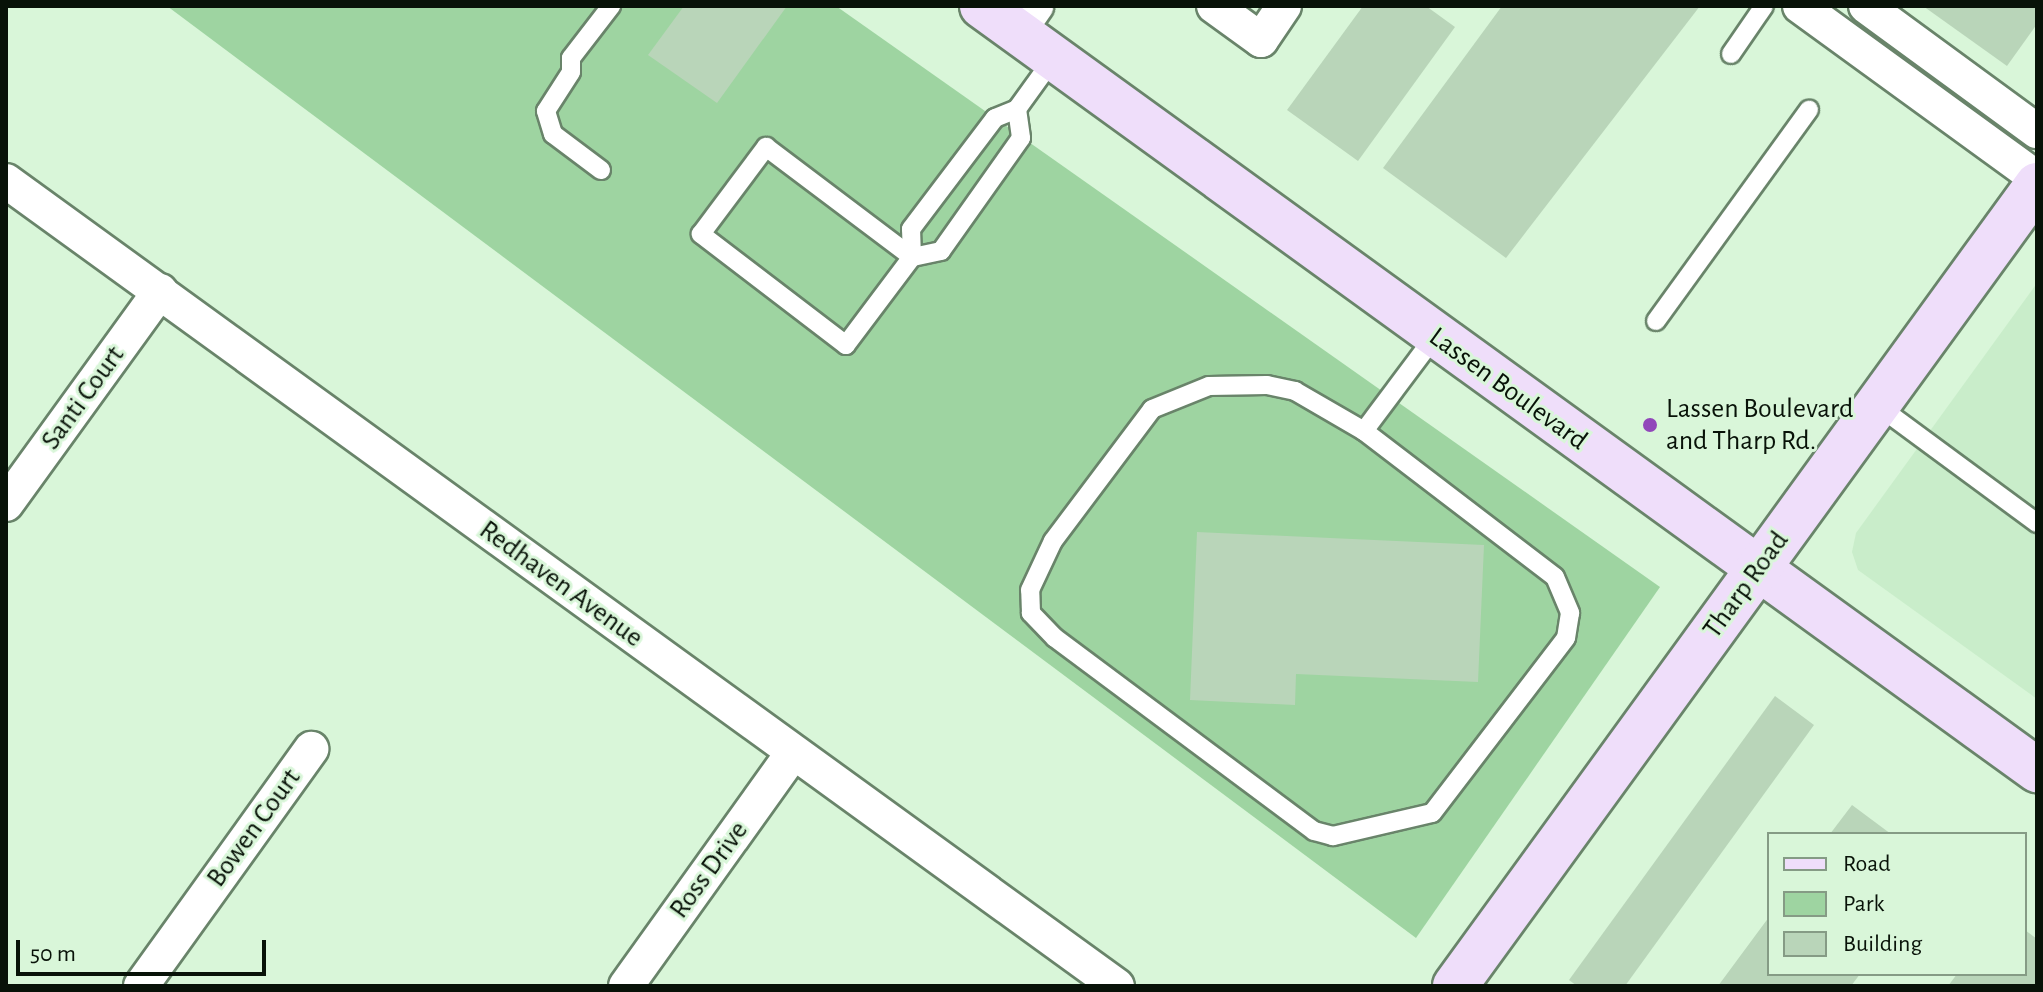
<!DOCTYPE html>
<style>
body{margin:0}
#map{position:relative;width:2043px;height:992px;overflow:hidden;background:#d9f6d9;font-family:"Alegreya Sans",sans-serif}
div>[style]{position:absolute}
.built>*{inset:0;background:#c9edca}
.green>*{inset:0;background:#9ed4a1}
.building>*{inset:0;background:#b9d5b9}
.roads{filter:drop-shadow(2px 0 #69846a) drop-shadow(-2px 0 #69846a) drop-shadow(0 2px #69846a) drop-shadow(0 -2px #69846a)}
.lane>*{height:18px;margin:-9px;padding:0 9px;transform-origin:9px;border-radius:9px;background:#fff}
.street>*{height:34px;margin:-17px;padding:0 17px;transform-origin:17px;border-radius:17px;background:#fff}
.secondary>*{height:44px;margin:-22px;padding:0 22px;transform-origin:22px;border-radius:22px;background:#efdefa}
.dots>*{width:22px;height:22px;translate:-50% -50%;box-sizing:border-box;border:4px solid #d9f6d9;border-radius:50%}
span{translate:-50% -50%;white-space:nowrap;text-align:center;line-height:1.15;-webkit-text-stroke:6px #d9f6d9;paint-order:stroke}
.street-label{font-size:28px;color:#081208}
.poi-label{font-size:28px;color:#081208}
.left{translate:0 -50%;text-align:left}
.frame{position:absolute;inset:0;border:8px solid #081208;pointer-events:none}
.legend{position:absolute;left:1767px;top:832px;width:260px;height:144px;box-sizing:border-box;background:#d9f6d9;border:2px solid #859b85;margin:0;padding:10px 14px;list-style:none;font-size:24px;color:#081208}
.legend li{display:flex;align-items:center;gap:16px;height:40px}
.legend b{width:40px;border:2px solid #859b85}
.scale{position:absolute;left:16px;top:940px;width:250px;height:36px;box-sizing:border-box;border:4px solid #081208;border-top:0;padding-left:10px;font-size:24px;line-height:28px;white-space:nowrap;color:#081208;-webkit-text-stroke:6px #d9f6d9;paint-order:stroke}
</style>
<div id="map">
<div class="built">
<i style="clip-path:polygon(2037px 283px,2037px 699px,1858px 570px,1852px 552px,1856px 533px)"></i>
</div>
<div class="green">
<i style="clip-path:polygon(167px 6px,836px 6px,1660px 587px,1416px 938px)"></i>
</div>
<div class="building">
<i style="clip-path:polygon(684px 6px,787px 6px,717px 103px,648px 55px)"></i>
<i style="clip-path:polygon(1363px 6px,1426px 6px,1455px 27px,1358px 161px,1287px 110px)"></i>
<i style="clip-path:polygon(1502px 6px,1700px 6px,1506px 258px,1383px 168px)"></i>
<i style="clip-path:polygon(1923px 6px,2037px 6px,2037px 24px,2007px 66px)"></i>
<i style="clip-path:polygon(1197px 532px,1484px 545px,1478px 682px,1296px 674px,1295px 705px,1190px 700px)"></i>
<i style="clip-path:polygon(1775px 696px,1814px 725px,1625px 986px,1577px 986px,1569px 980px)"></i>
<i style="clip-path:polygon(1852px 805px,1891px 834px,1830px 834px)"></i>
<i style="clip-path:polygon(1769px 917px,1769px 974px,1860px 974px,1851px 986px,1718px 986px)"></i>
<i style="clip-path:polygon(2025px 930px,2037px 939px,2037px 986px,1948px 986px,1957px 974px,2025px 974px)"></i>
</div>
<div class="roads">
<div class="lane">
<i style="left:1731px;top:54px;width:58px;rotate:-55.5deg"></i>
<i style="left:1017px;top:109px;width:29px;rotate:82deg"></i>
<i style="left:1021px;top:138px;width:138px;rotate:125.3deg"></i>
<i style="left:941px;top:251px;width:30px;rotate:168deg"></i>
<i style="left:912px;top:257px;width:28px;rotate:-92deg"></i>
<i style="left:911px;top:229px;width:139px;rotate:-52.9deg"></i>
<i style="left:995px;top:118px;width:24px;rotate:-22deg"></i>
<i style="left:1017px;top:109px;width:62px;rotate:-54.2deg"></i>
<i style="left:766px;top:147px;width:183px;rotate:37deg"></i>
<i style="left:912px;top:257px;width:110px;rotate:126.9deg"></i>
<i style="left:846px;top:345px;width:183px;rotate:-142.6deg"></i>
<i style="left:701px;top:234px;width:109px;rotate:-53.2deg"></i>
<i style="left:601px;top:170px;width:60px;rotate:-143.1deg"></i>
<i style="left:553px;top:134px;width:24px;rotate:-107deg"></i>
<i style="left:546px;top:111px;width:46px;rotate:-57.3deg"></i>
<i style="left:571px;top:72px;width:14px;rotate:-90deg"></i>
<i style="left:571px;top:58px;width:66px;rotate:-52.4deg"></i>
<i style="left:1656px;top:321px;width:261px;rotate:-54.1deg"></i>
<i style="left:1877px;top:405px;width:199px;rotate:36.4deg"></i>
<i style="left:1364px;top:431px;width:240px;rotate:37.4deg"></i>
<i style="left:1555px;top:577px;width:39px;rotate:67deg"></i>
<i style="left:1570px;top:613px;width:25px;rotate:99deg"></i>
<i style="left:1566px;top:638px;width:220px;rotate:127.4deg"></i>
<i style="left:1432px;top:813px;width:102px;rotate:166.9deg"></i>
<i style="left:1333px;top:836px;width:20px;rotate:-165deg"></i>
<i style="left:1314px;top:831px;width:323px;rotate:-143.3deg"></i>
<i style="left:1055px;top:638px;width:35px;rotate:-134deg"></i>
<i style="left:1031px;top:613px;width:23px;rotate:-92deg"></i>
<i style="left:1030px;top:590px;width:54px;rotate:-64.9deg"></i>
<i style="left:1053px;top:541px;width:165px;rotate:-53.1deg"></i>
<i style="left:1152px;top:409px;width:61px;rotate:-22deg"></i>
<i style="left:1209px;top:386px;width:58px;rotate:-1deg"></i>
<i style="left:1267px;top:385px;width:29px;rotate:12deg"></i>
<i style="left:1295px;top:391px;width:80px;rotate:30.1deg"></i>
<i style="left:1364px;top:431px;width:119px;rotate:-53.2deg"></i>
</div>
<div class="street">
<i style="left:1214px;top:6px;width:58px;rotate:35.9deg"></i>
<i style="left:1261px;top:40px;width:41px;rotate:-55.9deg"></i>
<i style="left:1800px;top:6px;width:293px;rotate:36deg"></i>
<i style="left:1866px;top:6px;width:212px;rotate:36.2deg"></i>
<i style="left:1018px;top:32px;width:32px;rotate:-55deg"></i>
<i style="left:6px;top:181px;width:1372px;rotate:35.93deg"></i>
<i style="left:6px;top:504px;width:263px;rotate:-54.1deg"></i>
<i style="left:141px;top:986px;width:292px;rotate:-54.3deg"></i>
<i style="left:626px;top:986px;width:287px;rotate:-54.4deg"></i>
</div>
<div class="secondary">
<i style="left:982px;top:6px;width:1303px;rotate:35.91deg"></i>
<i style="left:1455px;top:986px;width:990px;rotate:-54deg"></i>
</div>
</div>
<div class="dots">
<i style="left:1650px;top:425px;background:#9147ba"></i>
</div>
<div class="street-label">
<span style="left:1508px;top:389px;rotate:36deg">Lassen Boulevard</span>
<span style="left:83px;top:398px;rotate:-54deg">Santi Court</span>
<span style="left:561px;top:584px;rotate:36deg">Redhaven Avenue</span>
<span style="left:1746px;top:585px;rotate:-54deg">Tharp Road</span>
<span style="left:254px;top:828px;rotate:-54deg">Bowen Court</span>
<span style="left:709px;top:870px;rotate:-54deg">Ross Drive</span>
</div>
<div class="poi-label">
<span class="left" style="left:1666px;top:425px">Lassen Boulevard<br>and Tharp Rd.</span>
</div>
<div class="frame"></div>
<ul class="legend">
<li><b style="height:10px;background:#efdefa"></b>Road</li>
<li><b style="height:22px;background:#9ed4a1"></b>Park</li>
<li><b style="height:22px;background:#b9d5b9"></b>Building</li>
</ul>
<div class="scale">50 m</div>
</div>
